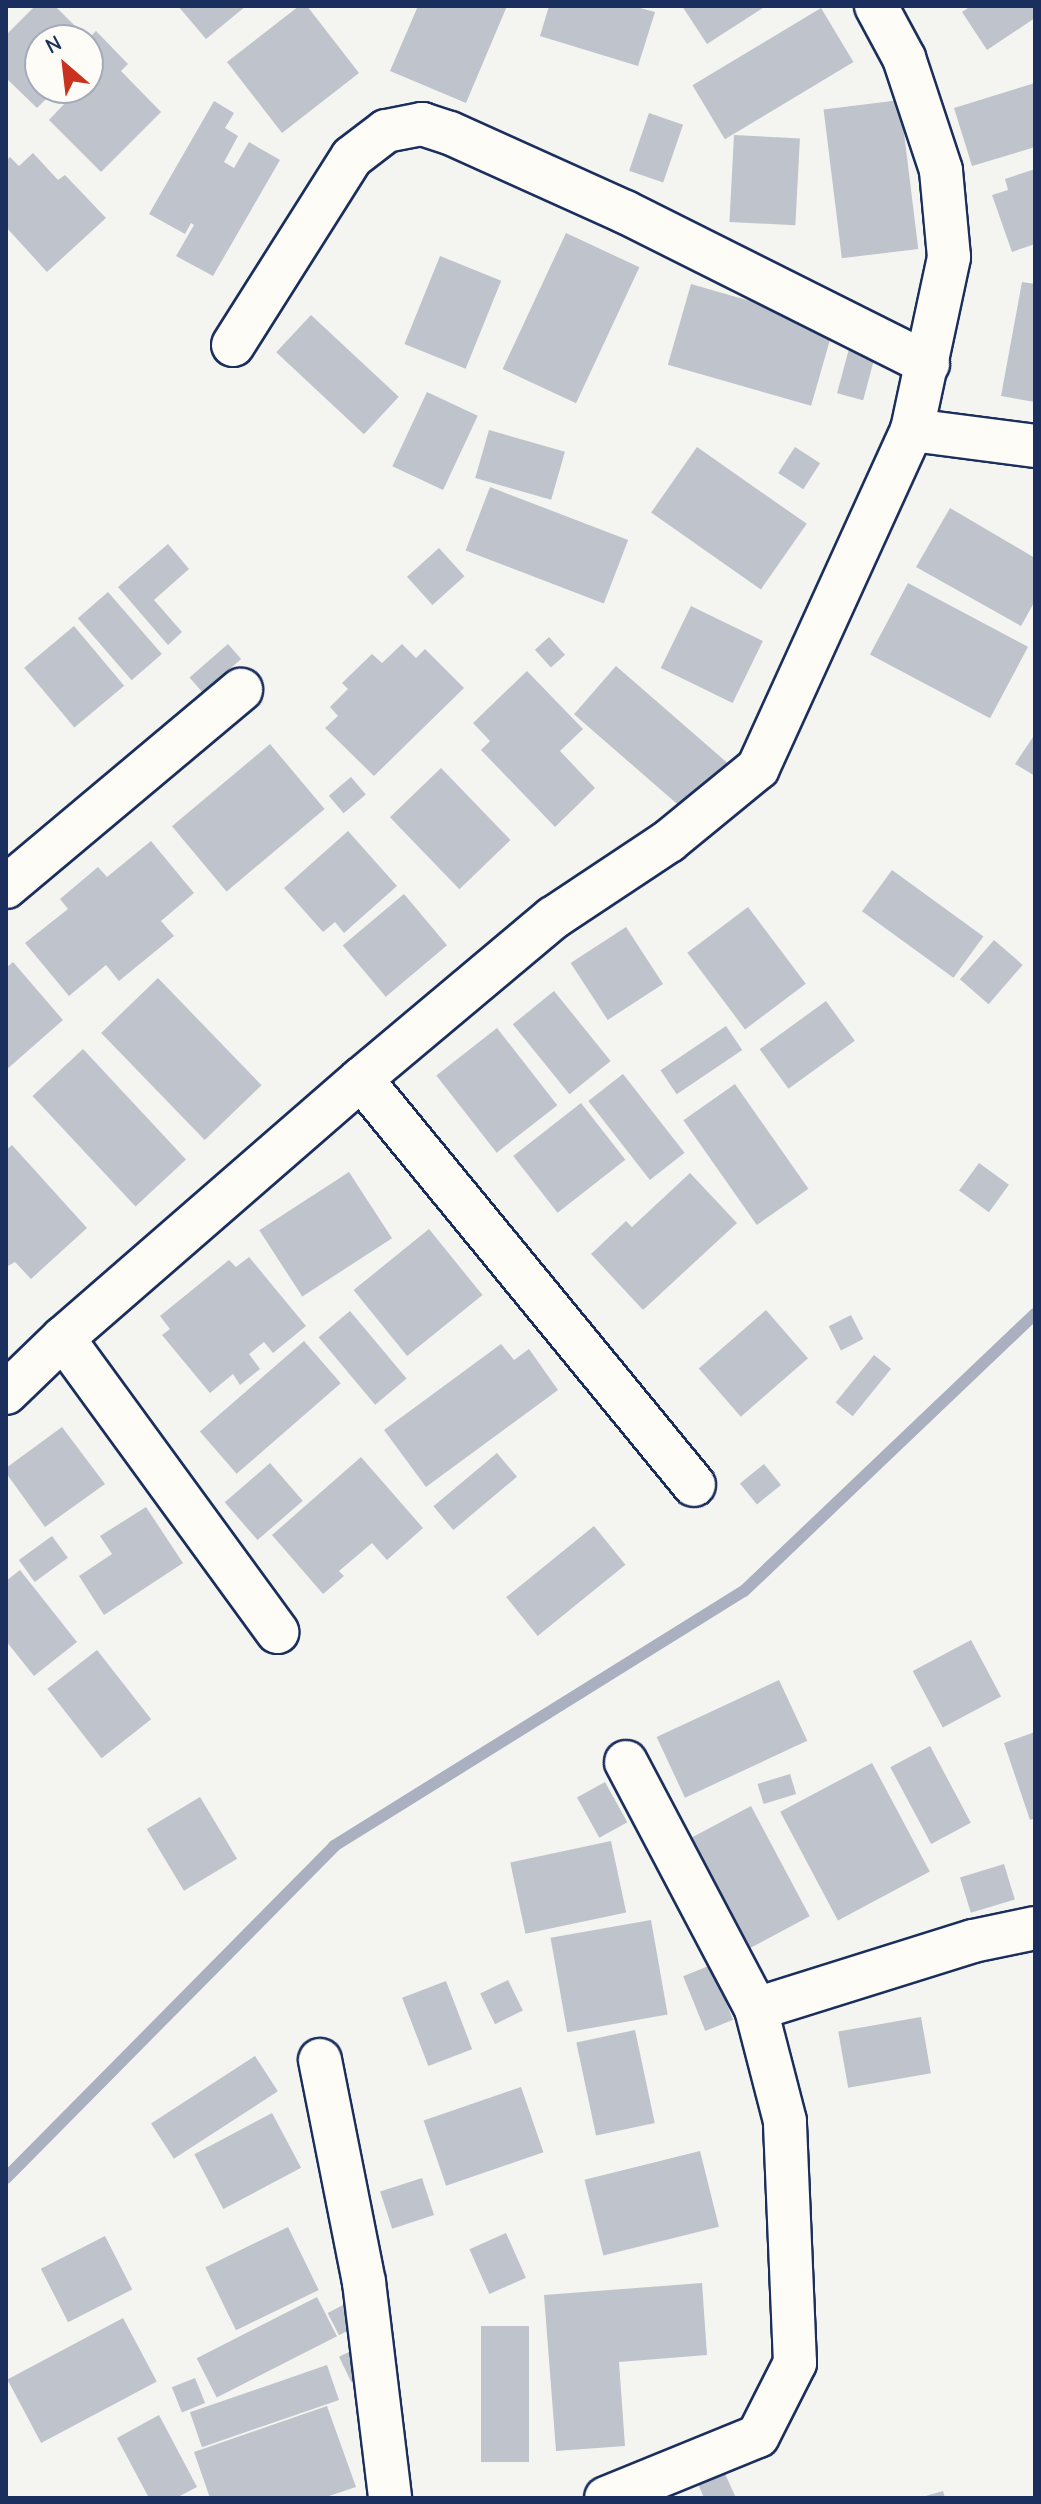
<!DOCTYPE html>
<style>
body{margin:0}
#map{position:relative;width:1041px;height:2504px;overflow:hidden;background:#f4f4f1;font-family:"Comic Neue",sans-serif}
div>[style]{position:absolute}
.stream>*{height:12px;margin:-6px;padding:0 6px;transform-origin:6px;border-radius:6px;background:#aab0bf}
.building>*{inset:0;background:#bfc3cc;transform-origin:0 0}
.roads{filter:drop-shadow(2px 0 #1b2f5e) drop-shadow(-2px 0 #1b2f5e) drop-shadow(0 2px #1b2f5e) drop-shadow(0 -2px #1b2f5e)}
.street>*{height:42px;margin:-21px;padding:0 21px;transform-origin:21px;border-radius:21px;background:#fdfcf7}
span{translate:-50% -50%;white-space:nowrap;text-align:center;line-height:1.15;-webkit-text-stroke:7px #fdfcf7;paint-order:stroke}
.frame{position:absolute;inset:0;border:8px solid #1b2f5e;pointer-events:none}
.north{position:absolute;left:24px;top:24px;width:80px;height:80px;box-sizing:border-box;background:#fdfcf7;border:2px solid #a3aaba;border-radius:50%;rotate:332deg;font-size:22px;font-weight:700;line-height:32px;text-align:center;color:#1b2f5e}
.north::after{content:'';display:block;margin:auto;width:28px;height:36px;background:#c8321e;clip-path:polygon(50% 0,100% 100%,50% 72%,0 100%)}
</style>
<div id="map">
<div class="stream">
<i style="left:6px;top:2178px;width:467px;rotate:-45.3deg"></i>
<i style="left:334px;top:1846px;width:483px;rotate:-31.9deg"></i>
<i style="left:744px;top:1591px;width:402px;rotate:-43.6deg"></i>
</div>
<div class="building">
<i style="clip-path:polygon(evenodd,35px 6px,55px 6px,88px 39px,96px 31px,128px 64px,121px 71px,161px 112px,101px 172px,49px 120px,67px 101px,56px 89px,37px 108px,6px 78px,6px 35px,35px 6px,40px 40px,88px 40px,88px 88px,40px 88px,40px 40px)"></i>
<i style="clip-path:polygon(178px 6px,246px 6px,206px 39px)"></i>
<i style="clip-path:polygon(299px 6px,307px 6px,359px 73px,282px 133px,227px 62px)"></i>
<i style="clip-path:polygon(418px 6px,507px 6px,466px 103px,390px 71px)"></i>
<i style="clip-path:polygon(549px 6px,633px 6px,655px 12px,638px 66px,540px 36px)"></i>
<i style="clip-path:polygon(682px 6px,766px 6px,707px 44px)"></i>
<i style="clip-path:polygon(971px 6px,1035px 6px,1035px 18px,987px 50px,962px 12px)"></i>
<i style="left:821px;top:8px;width:63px;height:150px;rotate:59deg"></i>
<i style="clip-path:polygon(1035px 83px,1035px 147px,972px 166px,954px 108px)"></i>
<i style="left:900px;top:100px;width:150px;height:77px;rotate:83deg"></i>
<i style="clip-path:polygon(214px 101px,234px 113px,225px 128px,238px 136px,224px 162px,234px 168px,249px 142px,280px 160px,213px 276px,176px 256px,194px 225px,191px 223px,185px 234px,149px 214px)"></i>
<i style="left:649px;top:113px;width:36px;height:61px;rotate:19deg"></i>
<i style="left:734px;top:135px;width:66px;height:87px;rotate:3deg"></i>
<i style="clip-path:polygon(33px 153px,58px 180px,65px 175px,106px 218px,47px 272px,6px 227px,6px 161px,10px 157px,19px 166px)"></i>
<i style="clip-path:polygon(1035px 169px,1035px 244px,1012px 252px,992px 195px,1008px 190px,1005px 179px)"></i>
<i style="left:566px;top:233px;width:81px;height:150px;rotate:25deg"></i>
<i style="left:440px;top:256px;width:66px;height:95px;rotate:22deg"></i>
<i style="clip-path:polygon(1022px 282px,1035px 284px,1035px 402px,1001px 396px)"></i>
<i style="left:691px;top:284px;width:149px;height:84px;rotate:16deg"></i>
<i style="left:311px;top:315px;width:120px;height:51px;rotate:43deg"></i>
<i style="left:850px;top:345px;width:27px;height:50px;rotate:15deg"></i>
<i style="left:427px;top:392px;width:56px;height:82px;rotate:25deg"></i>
<i style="left:489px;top:430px;width:79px;height:50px;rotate:16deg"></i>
<i style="left:697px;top:447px;width:134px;height:80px;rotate:35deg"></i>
<i style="left:795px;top:447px;width:30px;height:31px;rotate:33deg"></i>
<i style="left:490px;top:487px;width:148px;height:68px;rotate:21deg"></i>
<i style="clip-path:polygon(950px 508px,1035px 558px,1035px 601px,1021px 626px,916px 567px)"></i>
<i style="clip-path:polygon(168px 544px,189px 569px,154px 600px,182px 632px,168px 645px,118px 587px)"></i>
<i style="left:439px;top:548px;width:38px;height:43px;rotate:48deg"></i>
<i style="left:908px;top:583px;width:136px;height:81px;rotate:28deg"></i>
<i style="left:108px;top:592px;width:82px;height:40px;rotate:49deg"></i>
<i style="left:691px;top:606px;width:80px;height:69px;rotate:26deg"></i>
<i style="left:74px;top:626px;width:78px;height:65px;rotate:50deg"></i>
<i style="left:549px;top:637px;width:24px;height:19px;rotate:48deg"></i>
<i style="left:228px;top:644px;width:20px;height:51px;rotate:49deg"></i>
<i style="clip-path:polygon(402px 644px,416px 658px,425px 649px,464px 688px,374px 776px,325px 728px,338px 716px,330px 707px,348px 689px,342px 683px,372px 654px,382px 663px)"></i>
<i style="left:616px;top:666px;width:147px;height:64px;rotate:41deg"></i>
<i style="clip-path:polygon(527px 671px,583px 729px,560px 751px,595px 788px,555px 827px,481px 750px,490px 741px,473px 723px)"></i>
<i style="clip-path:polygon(1035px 734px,1035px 776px,1015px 764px)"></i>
<i style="left:270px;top:744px;width:85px;height:128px;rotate:50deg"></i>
<i style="left:441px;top:768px;width:100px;height:71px;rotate:46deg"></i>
<i style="left:351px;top:777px;width:23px;height:29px;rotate:50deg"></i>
<i style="clip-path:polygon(348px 831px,397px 886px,344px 933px,335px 922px,323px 932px,284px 888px)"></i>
<i style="clip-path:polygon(151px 841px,194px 893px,161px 921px,174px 936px,119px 981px,106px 965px,69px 996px,25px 943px,68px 909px,60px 899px,98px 867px,107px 877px)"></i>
<i style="left:892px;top:870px;width:113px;height:51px;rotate:36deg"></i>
<i style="left:404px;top:894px;width:67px;height:80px;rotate:50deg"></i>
<i style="left:748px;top:907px;width:96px;height:76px;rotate:53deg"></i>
<i style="left:626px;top:927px;width:68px;height:66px;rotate:57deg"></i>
<i style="left:994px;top:940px;width:38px;height:52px;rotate:41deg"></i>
<i style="clip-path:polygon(13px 962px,63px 1020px,6px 1070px,6px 968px)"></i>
<i style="left:158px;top:978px;width:149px;height:79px;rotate:46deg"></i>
<i style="left:554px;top:991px;width:90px;height:53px;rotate:51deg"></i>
<i style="left:826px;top:1001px;width:49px;height:82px;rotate:54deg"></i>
<i style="left:726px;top:1026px;width:29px;height:79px;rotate:56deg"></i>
<i style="left:497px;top:1028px;width:98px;height:77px;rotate:52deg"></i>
<i style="left:83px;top:1049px;width:151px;height:69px;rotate:47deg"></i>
<i style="left:623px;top:1074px;width:100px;height:44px;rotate:52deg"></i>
<i style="left:735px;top:1084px;width:128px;height:63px;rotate:55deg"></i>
<i style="left:581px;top:1103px;width:72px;height:86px;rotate:52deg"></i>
<i style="clip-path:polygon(12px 1145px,87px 1228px,31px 1279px,15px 1262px,6px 1267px,6px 1150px)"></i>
<i style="left:979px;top:1163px;width:37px;height:34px;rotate:36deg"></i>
<i style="left:349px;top:1172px;width:79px;height:107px;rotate:57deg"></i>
<i style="clip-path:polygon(690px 1173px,737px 1223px,643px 1310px,591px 1254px,626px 1221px,632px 1227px)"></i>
<i style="left:429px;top:1229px;width:85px;height:97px;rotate:51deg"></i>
<i style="clip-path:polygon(249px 1257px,306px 1326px,273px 1353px,264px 1342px,249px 1354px,260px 1369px,240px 1385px,233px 1374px,210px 1393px,162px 1335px,170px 1329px,160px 1316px,229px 1260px,236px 1267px)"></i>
<i style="left:766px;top:1310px;width:64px;height:89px;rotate:49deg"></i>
<i style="left:350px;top:1311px;width:88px;height:41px;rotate:50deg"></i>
<i style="left:851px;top:1315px;width:27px;height:25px;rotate:63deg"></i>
<i style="left:304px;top:1341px;width:56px;height:138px;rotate:49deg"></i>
<i style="clip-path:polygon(501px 1344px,514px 1360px,529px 1349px,558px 1390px,426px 1487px,384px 1430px)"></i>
<i style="left:874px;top:1355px;width:22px;height:61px;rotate:39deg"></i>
<i style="clip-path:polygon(62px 1427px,105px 1484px,45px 1527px,6px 1473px,6px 1468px)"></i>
<i style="left:497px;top:1453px;width:31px;height:83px;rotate:50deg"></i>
<i style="clip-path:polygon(361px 1457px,423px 1528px,387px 1560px,372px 1543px,339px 1571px,344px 1576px,323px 1594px,272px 1535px)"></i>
<i style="left:270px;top:1463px;width:50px;height:60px;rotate:49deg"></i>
<i style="left:764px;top:1464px;width:27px;height:31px;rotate:51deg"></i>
<i style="clip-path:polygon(146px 1507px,183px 1563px,104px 1615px,79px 1576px,112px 1554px,100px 1536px)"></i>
<i style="left:594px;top:1526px;width:50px;height:113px;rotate:51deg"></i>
<i style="left:52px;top:1536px;width:27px;height:41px;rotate:54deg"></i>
<i style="clip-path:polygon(20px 1570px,77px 1642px,34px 1676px,6px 1641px,6px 1581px)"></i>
<i style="left:971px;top:1640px;width:64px;height:66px;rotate:62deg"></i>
<i style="left:97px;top:1650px;width:88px;height:63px;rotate:52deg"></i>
<i style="left:779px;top:1680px;width:67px;height:135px;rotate:65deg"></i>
<i style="clip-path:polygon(1035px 1732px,1035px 1818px,1030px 1820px,1004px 1743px)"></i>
<i style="left:930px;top:1746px;width:87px;height:45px;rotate:62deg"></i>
<i style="left:872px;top:1763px;width:123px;height:104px;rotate:62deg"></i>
<i style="left:790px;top:1774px;width:21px;height:34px;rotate:73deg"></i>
<i style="left:605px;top:1782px;width:46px;height:32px;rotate:61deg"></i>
<i style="left:200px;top:1797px;width:72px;height:62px;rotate:59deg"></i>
<i style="left:751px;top:1806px;width:125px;height:67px;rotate:62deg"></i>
<i style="left:611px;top:1841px;width:73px;height:103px;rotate:78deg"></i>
<i style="left:1004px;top:1864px;width:37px;height:46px;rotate:73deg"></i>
<i style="left:651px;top:1920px;width:96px;height:102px;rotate:80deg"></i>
<i style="left:711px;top:1965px;width:59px;height:30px;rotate:68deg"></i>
<i style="left:508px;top:1980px;width:34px;height:31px;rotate:64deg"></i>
<i style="left:446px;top:1981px;width:73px;height:47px;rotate:69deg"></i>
<i style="left:921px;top:2017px;width:57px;height:84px;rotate:80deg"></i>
<i style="left:635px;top:2030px;width:95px;height:60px;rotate:78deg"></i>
<i style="left:255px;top:2056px;width:42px;height:124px;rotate:57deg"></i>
<i style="left:521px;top:2087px;width:69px;height:103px;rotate:71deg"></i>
<i style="left:272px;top:2113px;width:62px;height:88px;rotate:62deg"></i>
<i style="left:700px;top:2151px;width:78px;height:119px;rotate:76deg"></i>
<i style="left:422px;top:2178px;width:39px;height:44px;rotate:72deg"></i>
<i style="left:288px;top:2227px;width:70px;height:92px;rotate:64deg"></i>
<i style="left:506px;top:2233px;width:49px;height:40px;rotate:66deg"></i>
<i style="left:105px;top:2236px;width:60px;height:72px;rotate:63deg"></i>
<i style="clip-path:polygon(702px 2283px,707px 2355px,619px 2362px,625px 2446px,556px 2451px,544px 2295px)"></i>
<i style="left:317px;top:2297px;width:44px;height:135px;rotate:63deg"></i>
<i style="left:349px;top:2302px;width:25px;height:24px;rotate:63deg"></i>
<i style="left:123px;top:2318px;width:72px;height:131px;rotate:62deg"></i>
<i style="left:529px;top:2326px;width:136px;height:48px;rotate:90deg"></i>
<i style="left:357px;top:2348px;width:28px;height:20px;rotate:64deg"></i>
<i style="left:327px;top:2365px;width:37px;height:145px;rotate:71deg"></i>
<i style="left:195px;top:2378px;width:27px;height:25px;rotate:68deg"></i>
<i style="clip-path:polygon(327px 2406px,356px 2487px,323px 2498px,210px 2498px,194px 2452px)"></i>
<i style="clip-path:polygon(159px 2415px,197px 2487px,176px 2498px,149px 2498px,117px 2438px)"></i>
<i style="clip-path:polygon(722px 2467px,736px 2498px,704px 2498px,696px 2479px)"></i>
<i style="clip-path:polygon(943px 2491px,945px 2498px,922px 2498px,922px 2497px)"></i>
</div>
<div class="roads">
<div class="street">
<i style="left:233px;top:345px;width:222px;rotate:-57.7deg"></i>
<i style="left:352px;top:157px;width:43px;rotate:-37.4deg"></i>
<i style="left:386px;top:131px;width:37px;rotate:-11deg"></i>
<i style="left:422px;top:124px;width:29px;rotate:18deg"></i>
<i style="left:450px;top:133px;width:192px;rotate:24.3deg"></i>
<i style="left:625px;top:212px;width:339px;rotate:26.6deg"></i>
<i style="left:912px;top:430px;width:124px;rotate:7.4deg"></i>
<i style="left:6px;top:887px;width:307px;rotate:-40deg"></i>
<i style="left:361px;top:1079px;width:525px;rotate:50.64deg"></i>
<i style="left:63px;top:1338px;width:364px;rotate:53.9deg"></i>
<i style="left:6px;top:1393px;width:79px;rotate:-44deg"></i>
<i style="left:63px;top:1338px;width:395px;rotate:-41deg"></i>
<i style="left:361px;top:1079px;width:251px;rotate:-40deg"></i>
<i style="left:553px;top:918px;width:139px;rotate:-33.6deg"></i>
<i style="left:669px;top:841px;width:115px;rotate:-39.4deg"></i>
<i style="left:758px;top:768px;width:371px;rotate:-65.5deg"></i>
<i style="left:912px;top:430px;width:177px;rotate:-77.9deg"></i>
<i style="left:949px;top:257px;width:87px;rotate:-95.3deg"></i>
<i style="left:941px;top:170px;width:118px;rotate:-108.3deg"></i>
<i style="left:904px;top:58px;width:59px;rotate:-118.3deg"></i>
<i style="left:626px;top:1762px;width:279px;rotate:62.2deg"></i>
<i style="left:320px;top:2060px;width:226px;rotate:78.8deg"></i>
<i style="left:364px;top:2282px;width:218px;rotate:83.1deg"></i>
<i style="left:606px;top:2498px;width:164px;rotate:-22.2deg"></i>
<i style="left:758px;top:2436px;width:82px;rotate:-63.1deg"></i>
<i style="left:795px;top:2363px;width:242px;rotate:-92.4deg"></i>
<i style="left:785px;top:2121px;width:116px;rotate:-104.5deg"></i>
<i style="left:756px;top:2009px;width:227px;rotate:-17.4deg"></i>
<i style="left:973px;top:1941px;width:63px;rotate:-11.8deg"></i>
</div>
</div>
<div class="frame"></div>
<div class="north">N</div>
</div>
